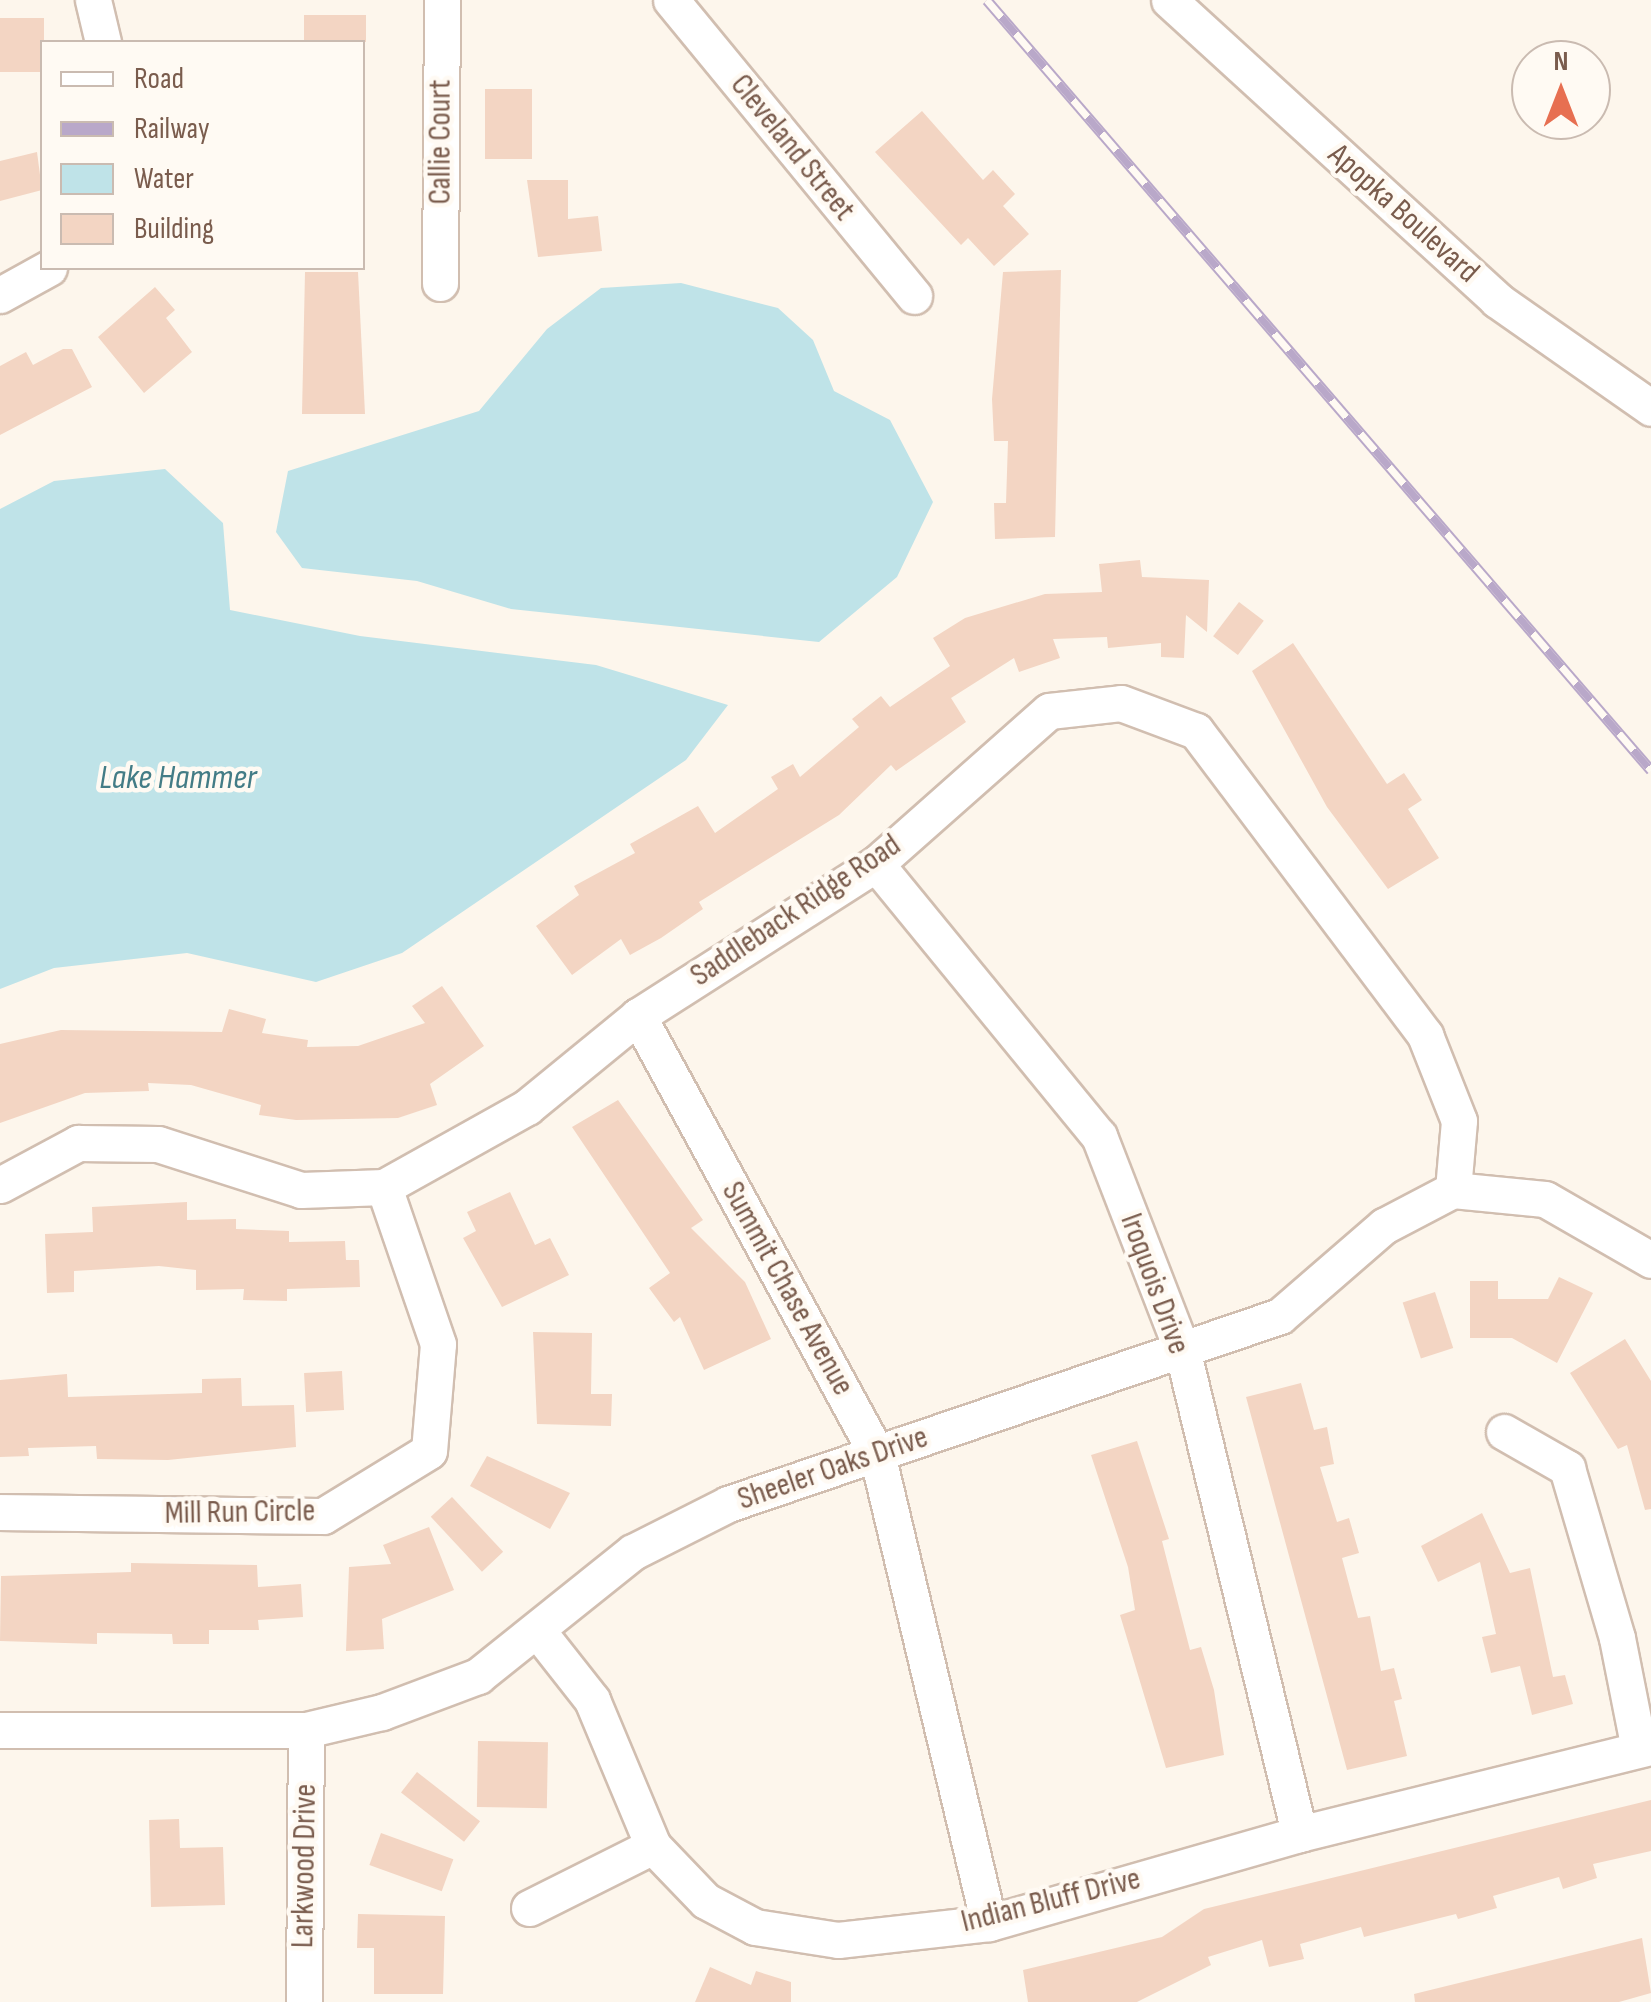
<!DOCTYPE html>
<style>
body{margin:0}
#map{position:relative;width:1651px;height:2002px;overflow:hidden;background:#fdf6ec;font-family:"Sofia Sans Condensed",sans-serif}
div>[style]{position:absolute}
.water>*{inset:0;background:#bfe3e8}
.building>*{inset:0;background:#f3d5c3;transform-origin:0 0}
.roads{filter:drop-shadow(2px 0 #d1beb0) drop-shadow(-2px 0 #d1beb0) drop-shadow(0 2px #d1beb0) drop-shadow(0 -2px #d1beb0)}
.minor>*{height:35px;margin:-17.5px;padding:0 17.5px;transform-origin:17.5px;border-radius:17.5px;background:#fff}
.rail>*{height:11px;margin-top:-5.5px;transform-origin:0;background:repeating-linear-gradient(90deg,#fffaf3 0 22px,#b9a8c9 0 44px);box-sizing:border-box;border-block:2px solid #b9a8c9}
span{translate:-50% -50%;white-space:nowrap;text-align:center;line-height:1.15;-webkit-text-stroke:9px #fffaf3;paint-order:stroke}
.street-label{font-size:32px;color:#7a5c4d}
.water-label{font-size:35px;color:#437c86;font-style:italic}
.legend{position:absolute;left:40px;top:40px;width:325px;height:230px;box-sizing:border-box;background:#fffaf3;border:2px solid #cabbb1;margin:0;padding:12px 18px;list-style:none;font-size:30px;color:#7a5c4d}
.legend li{display:flex;align-items:center;gap:20px;height:50px}
.legend b{width:50px;border:2px solid #cabbb1}
.north{position:absolute;left:1511px;top:40px;width:100px;height:100px;box-sizing:border-box;background:#fffaf3;border:2px solid #cabbb1;border-radius:50%;rotate:0deg;font-size:28px;font-weight:700;line-height:40px;text-align:center;color:#7a5c4d}
.north::after{content:'';display:block;margin:auto;width:35px;height:45px;background:#e76f51;clip-path:polygon(50% 0,100% 100%,50% 72%,0 100%)}
</style>
<div id="map">
<div class="water">
<i style="clip-path:polygon(681px 283px,778px 308px,813px 340px,834px 391px,890px 420px,933px 502px,897px 577px,819px 642px,511px 609px,417px 581px,302px 568px,276px 532px,288px 471px,479px 411px,547px 329px,601px 288px)"></i>
<i style="clip-path:polygon(165px 469px,223px 523px,230px 610px,360px 636px,596px 665px,728px 705px,686px 760px,402px 953px,316px 982px,187px 953px,54px 968px,0 989px,0 509px,54px 481px)"></i>
</div>
<div class="building">
<i style="left:304px;top:15px;width:62px;height:27px"></i>
<i style="left:0;top:18px;width:44px;height:54px"></i>
<i style="left:485px;top:89px;width:47px;height:70px"></i>
<i style="clip-path:polygon(922px 111px,983px 180px,993px 170px,1015px 194px,1003px 206px,1029px 234px,994px 266px,968px 238px,961px 245px,875px 152px)"></i>
<i style="clip-path:polygon(37px 152px,42px 190px,0 201px,0 161px)"></i>
<i style="clip-path:polygon(527px 180px,568px 180px,568px 219px,598px 216px,602px 251px,538px 257px)"></i>
<i style="clip-path:polygon(1061px 270px,1055px 537px,995px 539px,994px 503px,1006px 503px,1008px 441px,994px 441px,992px 399px,1003px 272px)"></i>
<i style="clip-path:polygon(305px 272px,358px 272px,365px 414px,302px 414px)"></i>
<i style="clip-path:polygon(155px 287px,175px 310px,166px 318px,192px 352px,144px 393px,98px 337px)"></i>
<i style="clip-path:polygon(63px 349px,72px 349px,92px 387px,0 435px,0 366px,26px 352px,33px 365px)"></i>
<i style="clip-path:polygon(1140px 560px,1142px 577px,1209px 580px,1207px 632px,1186px 615px,1184px 658px,1161px 657px,1161px 643px,1108px 648px,1107px 637px,1053px 639px,1060px 658px,1019px 672px,1014px 658px,951px 698px,966px 722px,896px 771px,891px 765px,839px 815px,699px 902px,703px 909px,661px 938px,630px 955px,621px 939px,572px 975px,536px 926px,579px 895px,574px 886px,635px 853px,630px 844px,698px 806px,715px 833px,778px 789px,771px 777px,793px 764px,800px 777px,859px 727px,852px 719px,881px 696px,890px 707px,950px 666px,933px 638px,965px 618px,1045px 594px,1102px 592px,1099px 564px)"></i>
<i style="left:1239px;top:602px;width:31px;height:43px;rotate:37deg"></i>
<i style="clip-path:polygon(1293px 643px,1387px 784px,1404px 773px,1422px 800px,1408px 809px,1439px 858px,1388px 889px,1327px 807px,1252px 671px)"></i>
<i style="clip-path:polygon(442px 986px,484px 1046px,430px 1084px,437px 1105px,398px 1118px,296px 1120px,259px 1115px,261px 1105px,191px 1085px,148px 1083px,149px 1091px,85px 1093px,0 1123px,0 1044px,61px 1030px,222px 1032px,229px 1009px,266px 1019px,262px 1033px,308px 1040px,307px 1047px,358px 1046px,425px 1023px,412px 1006px)"></i>
<i style="clip-path:polygon(618px 1100px,703px 1220px,691px 1228px,745px 1282px,771px 1339px,704px 1370px,680px 1317px,674px 1322px,649px 1288px,670px 1273px,572px 1127px)"></i>
<i style="clip-path:polygon(510px 1192px,535px 1245px,550px 1238px,569px 1275px,502px 1307px,463px 1238px,476px 1231px,467px 1212px)"></i>
<i style="clip-path:polygon(187px 1202px,187px 1220px,236px 1219px,236px 1229px,289px 1231px,289px 1242px,345px 1241px,346px 1260px,359px 1260px,360px 1287px,287px 1289px,287px 1301px,243px 1300px,244px 1289px,196px 1290px,196px 1270px,159px 1266px,74px 1271px,74px 1292px,47px 1293px,45px 1234px,93px 1232px,92px 1207px)"></i>
<i style="clip-path:polygon(1559px 1277px,1593px 1293px,1557px 1363px,1512px 1338px,1470px 1338px,1470px 1281px,1498px 1281px,1498px 1299px,1548px 1299px)"></i>
<i style="left:1435px;top:1292px;width:59px;height:34px;rotate:72deg"></i>
<i style="clip-path:polygon(533px 1332px,592px 1333px,591px 1394px,612px 1394px,611px 1426px,537px 1424px)"></i>
<i style="clip-path:polygon(1625px 1339px,1651px 1381px,1651px 1509px,1645px 1510px,1627px 1445px,1618px 1449px,1570px 1373px)"></i>
<i style="left:342px;top:1371px;width:39px;height:38px;rotate:87deg"></i>
<i style="clip-path:polygon(67px 1374px,68px 1397px,202px 1393px,202px 1379px,241px 1378px,242px 1406px,294px 1405px,296px 1447px,168px 1460px,97px 1459px,96px 1446px,28px 1448px,29px 1456px,0 1457px,0 1380px)"></i>
<i style="clip-path:polygon(1301px 1383px,1314px 1430px,1327px 1427px,1334px 1464px,1320px 1467px,1337px 1522px,1349px 1518px,1359px 1553px,1342px 1558px,1358px 1618px,1370px 1616px,1381px 1671px,1394px 1668px,1402px 1699px,1394px 1701px,1407px 1756px,1347px 1770px,1246px 1397px)"></i>
<i style="clip-path:polygon(1137px 1441px,1169px 1539px,1162px 1541px,1190px 1650px,1201px 1647px,1214px 1690px,1224px 1755px,1166px 1768px,1120px 1615px,1135px 1610px,1128px 1567px,1091px 1455px)"></i>
<i style="clip-path:polygon(487px 1456px,570px 1493px,550px 1529px,470px 1486px)"></i>
<i style="left:452px;top:1497px;width:75px;height:29px;rotate:47deg"></i>
<i style="clip-path:polygon(1482px 1513px,1510px 1573px,1530px 1568px,1553px 1677px,1565px 1675px,1573px 1704px,1532px 1715px,1520px 1666px,1491px 1673px,1482px 1637px,1496px 1634px,1480px 1562px,1438px 1582px,1421px 1546px)"></i>
<i style="clip-path:polygon(429px 1527px,454px 1590px,382px 1619px,384px 1649px,346px 1651px,349px 1567px,391px 1564px,383px 1545px)"></i>
<i style="clip-path:polygon(131px 1563px,257px 1565px,258px 1587px,301px 1584px,303px 1617px,258px 1620px,259px 1630px,209px 1630px,209px 1644px,173px 1644px,172px 1634px,97px 1633px,97px 1644px,0 1641px,1px 1576px,131px 1572px)"></i>
<i style="left:478px;top:1741px;width:70px;height:66px;rotate:1deg"></i>
<i style="left:417px;top:1772px;width:80px;height:26px;rotate:38deg"></i>
<i style="clip-path:polygon(1651px 1800px,1651px 1851px,1593px 1864px,1597px 1878px,1563px 1889px,1559px 1877px,1493px 1896px,1497px 1908px,1458px 1919px,1456px 1914px,1364px 1937px,1361px 1927px,1300px 1944px,1304px 1959px,1269px 1967px,1262px 1940px,1208px 1957px,1211px 1965px,1137px 2002px,1028px 2002px,1023px 1970px,1162px 1937px,1204px 1909px)"></i>
<i style="clip-path:polygon(179px 1819px,180px 1848px,223px 1847px,225px 1905px,151px 1907px,149px 1820px)"></i>
<i style="left:381px;top:1833px;width:77px;height:34px;rotate:20deg"></i>
<i style="clip-path:polygon(358px 1914px,445px 1916px,443px 1994px,374px 1994px,374px 1948px,357px 1948px)"></i>
<i style="clip-path:polygon(1642px 1938px,1651px 1993px,1619px 2002px,1415px 2002px,1414px 1994px)"></i>
<i style="clip-path:polygon(710px 1967px,751px 1985px,756px 1971px,791px 1982px,791px 2002px,695px 2002px)"></i>
</div>
<div class="roads">
<div class="minor">
<i style="left:93px;top:0;width:43px;rotate:76.6deg"></i>
<i style="left:671px;top:0;width:383px;rotate:50.6deg"></i>
<i style="left:1169px;top:0;width:445px;rotate:42.4deg"></i>
<i style="left:1497px;top:300px;width:188px;rotate:35deg"></i>
<i style="left:440px;top:283px;width:283px;rotate:-89.6deg"></i>
<i style="left:0;top:295px;width:56px;rotate:-28.9deg"></i>
<i style="left:876px;top:864px;width:352px;rotate:50.7deg"></i>
<i style="left:1099px;top:1136px;width:233px;rotate:68.8deg"></i>
<i style="left:1183px;top:1353px;width:495px;rotate:76.4deg"></i>
<i style="left:638px;top:1016px;width:499px;rotate:61.4deg"></i>
<i style="left:877px;top:1454px;width:482px;rotate:76.6deg"></i>
<i style="left:0;top:1185px;width:89px;rotate:-28.3deg"></i>
<i style="left:78px;top:1143px;width:80px;rotate:0.7deg"></i>
<i style="left:158px;top:1144px;width:150px;rotate:17.8deg"></i>
<i style="left:301px;top:1190px;width:83px;rotate:-2.1deg"></i>
<i style="left:384px;top:1187px;width:164px;rotate:-29.2deg"></i>
<i style="left:527px;top:1107px;width:144px;rotate:-39.3deg"></i>
<i style="left:638px;top:1016px;width:282px;rotate:-32.6deg"></i>
<i style="left:876px;top:864px;width:231px;rotate:-41.5deg"></i>
<i style="left:1049px;top:711px;width:72px;rotate:-6.3deg"></i>
<i style="left:1121px;top:703px;width:80px;rotate:20.5deg"></i>
<i style="left:1196px;top:731px;width:381px;rotate:53deg"></i>
<i style="left:1425px;top:1035px;width:92px;rotate:68.4deg"></i>
<i style="left:1459px;top:1121px;width:69px;rotate:95deg"></i>
<i style="left:1504px;top:1432px;width:73px;rotate:29.7deg"></i>
<i style="left:1567px;top:1468px;width:177px;rotate:73.6deg"></i>
<i style="left:1617px;top:1638px;width:113px;rotate:78.8deg"></i>
<i style="left:0;top:1512px;width:323px;rotate:0.7deg"></i>
<i style="left:323px;top:1516px;width:124px;rotate:-31.5deg"></i>
<i style="left:429px;top:1451px;width:107px;rotate:-85.2deg"></i>
<i style="left:438px;top:1344px;width:166px;rotate:-109deg"></i>
<i style="left:537px;top:1630px;width:89px;rotate:51.8deg"></i>
<i style="left:592px;top:1700px;width:158px;rotate:67.3deg"></i>
<i style="left:653px;top:1846px;width:76px;rotate:46.1deg"></i>
<i style="left:706px;top:1901px;width:55px;rotate:28deg"></i>
<i style="left:755px;top:1927px;width:84px;rotate:8.9deg"></i>
<i style="left:838px;top:1940px;width:152px;rotate:-6.4deg"></i>
<i style="left:989px;top:1923px;width:323px;rotate:-16deg"></i>
<i style="left:1299px;top:1834px;width:363px;rotate:-13.9deg"></i>
<i style="left:0;top:1730px;width:306px"></i>
<i style="left:306px;top:1730px;width:78px;rotate:-13.3deg"></i>
<i style="left:382px;top:1712px;width:103px;rotate:-20.6deg"></i>
<i style="left:478px;top:1676px;width:198px;rotate:-38.7deg"></i>
<i style="left:633px;top:1552px;width:106px;rotate:-26.8deg"></i>
<i style="left:728px;top:1504px;width:583px;rotate:-18.81deg"></i>
<i style="left:1280px;top:1316px;width:138px;rotate:-40.9deg"></i>
<i style="left:1384px;top:1226px;width:78px;rotate:-27.6deg"></i>
<i style="left:1453px;top:1190px;width:92px;rotate:5.6deg"></i>
<i style="left:1545px;top:1199px;width:122px;rotate:29.9deg"></i>
<i style="left:529px;top:1908px;width:139px;rotate:-26.6deg"></i>
<i style="left:304px;top:2002px;width:272px;rotate:-89.6deg"></i>
</div>
</div>
<div class="rail">
<i style="left:987px;top:0;width:1017px;rotate:49.23deg"></i>
</div>
<div class="street-label">
<span style="left:441px;top:142px;rotate:-90deg">Callie Court</span>
<span style="left:792px;top:148px;rotate:51deg">Cleveland Street</span>
<span style="left:1403px;top:214px;rotate:42deg">Apopka Boulevard</span>
<span style="left:796px;top:911px;rotate:-34deg">Saddleback Ridge Road</span>
<span style="left:1154px;top:1284px;rotate:70deg">Iroquois Drive</span>
<span style="left:787px;top:1289px;rotate:61deg">Summit Chase Avenue</span>
<span style="left:833px;top:1469px;rotate:-19deg">Sheeler Oaks Drive</span>
<span style="left:240px;top:1513px;rotate:-1deg">Mill Run Circle</span>
<span style="left:305px;top:1866px;rotate:-89deg">Larkwood Drive</span>
<span style="left:1051px;top:1901px;rotate:-14deg">Indian Bluff Drive</span>
</div>
<div class="water-label">
<span style="left:178px;top:778px">Lake Hammer</span>
</div>
<ul class="legend">
<li><b style="height:12px;background:#fff"></b>Road</li>
<li><b style="height:12px;background:#b9a8c9"></b>Railway</li>
<li><b style="height:28px;background:#bfe3e8"></b>Water</li>
<li><b style="height:28px;background:#f3d5c3"></b>Building</li>
</ul>
<div class="north">N</div>
</div>
